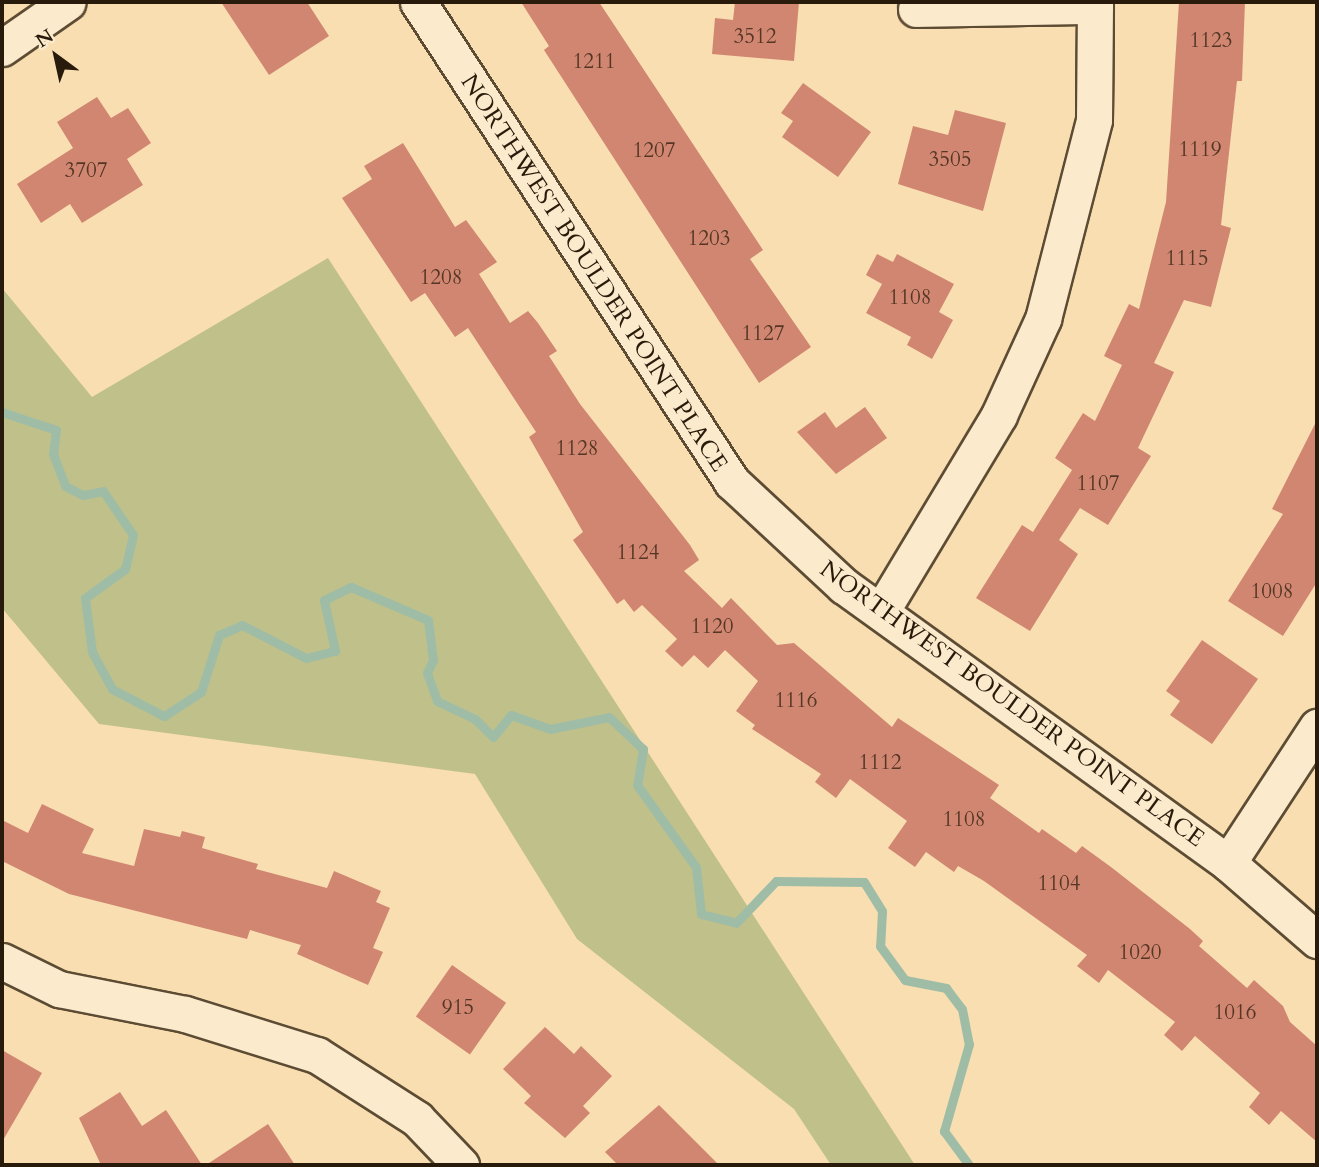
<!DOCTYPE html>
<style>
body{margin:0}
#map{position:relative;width:1319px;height:1167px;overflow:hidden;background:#f9deb1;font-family:Cardo,serif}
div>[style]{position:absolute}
.green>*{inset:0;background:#c0c08a}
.stream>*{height:9px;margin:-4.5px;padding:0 4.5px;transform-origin:4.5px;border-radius:4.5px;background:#9fbda6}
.building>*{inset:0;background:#d18671;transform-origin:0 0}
.roads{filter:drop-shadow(2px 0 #5d4c34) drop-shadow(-2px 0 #5d4c34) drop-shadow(0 2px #5d4c34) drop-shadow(0 -2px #5d4c34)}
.street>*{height:35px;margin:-17.5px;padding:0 17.5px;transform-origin:17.5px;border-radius:17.5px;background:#fbeacc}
span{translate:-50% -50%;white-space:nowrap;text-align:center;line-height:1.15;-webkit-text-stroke:5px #fbeacc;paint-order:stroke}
.number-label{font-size:21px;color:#533624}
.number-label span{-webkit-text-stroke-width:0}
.street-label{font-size:24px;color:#291b0b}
.frame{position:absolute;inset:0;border:4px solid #291b0b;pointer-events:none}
.north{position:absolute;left:21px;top:21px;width:70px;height:70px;-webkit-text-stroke:5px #fbeacc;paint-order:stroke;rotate:327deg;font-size:19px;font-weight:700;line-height:28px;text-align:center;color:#291b0b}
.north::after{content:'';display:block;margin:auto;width:24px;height:32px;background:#291b0b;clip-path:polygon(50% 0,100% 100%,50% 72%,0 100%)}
</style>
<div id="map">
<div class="green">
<i style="clip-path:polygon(328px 258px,915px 1165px,831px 1165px,794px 1109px,577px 939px,475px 774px,99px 724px,2px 608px,2px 288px,92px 397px)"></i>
</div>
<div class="stream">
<i style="left:2px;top:412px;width:57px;rotate:18.4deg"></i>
<i style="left:56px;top:430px;width:24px;rotate:97deg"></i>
<i style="left:53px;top:454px;width:34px;rotate:69deg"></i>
<i style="left:65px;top:486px;width:20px;rotate:27deg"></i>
<i style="left:83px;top:495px;width:20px;rotate:-11deg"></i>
<i style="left:103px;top:491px;width:53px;rotate:55.7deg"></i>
<i style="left:133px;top:535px;width:35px;rotate:103deg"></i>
<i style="left:125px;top:569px;width:49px;rotate:144.1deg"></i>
<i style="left:85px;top:598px;width:54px;rotate:82.6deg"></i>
<i style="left:92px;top:652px;width:42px;rotate:61.6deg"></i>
<i style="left:112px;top:689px;width:59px;rotate:27.4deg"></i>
<i style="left:164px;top:716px;width:44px;rotate:-33deg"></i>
<i style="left:201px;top:692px;width:60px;rotate:-72.5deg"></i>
<i style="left:219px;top:635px;width:25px;rotate:-23deg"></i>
<i style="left:242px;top:625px;width:72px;rotate:27.3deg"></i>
<i style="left:306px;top:658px;width:30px;rotate:-14deg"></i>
<i style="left:335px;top:651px;width:52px;rotate:-102.2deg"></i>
<i style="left:324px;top:600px;width:30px;rotate:-26deg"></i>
<i style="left:351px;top:587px;width:84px;rotate:23.2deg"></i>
<i style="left:428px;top:620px;width:40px;rotate:82.9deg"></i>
<i style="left:433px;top:660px;width:14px;rotate:115deg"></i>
<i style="left:427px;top:673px;width:30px;rotate:70deg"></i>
<i style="left:437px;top:701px;width:42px;rotate:25.3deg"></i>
<i style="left:475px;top:719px;width:25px;rotate:45deg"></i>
<i style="left:493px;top:737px;width:28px;rotate:-51deg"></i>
<i style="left:511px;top:715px;width:41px;rotate:19.7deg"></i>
<i style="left:550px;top:729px;width:60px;rotate:-11.5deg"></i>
<i style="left:609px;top:717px;width:47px;rotate:43.3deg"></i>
<i style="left:643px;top:749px;width:36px;rotate:99deg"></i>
<i style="left:637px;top:785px;width:101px;rotate:54.3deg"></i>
<i style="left:696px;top:867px;width:47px;rotate:83.9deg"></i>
<i style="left:701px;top:914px;width:36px;rotate:14deg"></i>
<i style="left:736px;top:923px;width:58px;rotate:-46.4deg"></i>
<i style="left:776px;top:881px;width:88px;rotate:0.7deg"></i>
<i style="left:864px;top:882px;width:34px;rotate:58deg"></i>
<i style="left:882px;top:911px;width:35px;rotate:93deg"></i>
<i style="left:880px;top:946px;width:42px;rotate:53.7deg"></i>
<i style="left:905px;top:980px;width:42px;rotate:11deg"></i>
<i style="left:946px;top:988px;width:26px;rotate:53deg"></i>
<i style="left:962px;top:1009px;width:36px;rotate:79deg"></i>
<i style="left:969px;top:1044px;width:91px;rotate:106deg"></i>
<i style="left:944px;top:1131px;width:42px;rotate:53.7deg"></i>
</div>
<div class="building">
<i style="clip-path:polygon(221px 2px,307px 2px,329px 36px,269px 75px)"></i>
<i style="clip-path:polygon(521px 2px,599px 2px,763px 250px,750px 259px,811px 347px,759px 383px,544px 50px,549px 46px)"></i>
<i style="clip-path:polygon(735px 2px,799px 2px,794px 61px,712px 54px,715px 18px,733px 20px)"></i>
<i style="clip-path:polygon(1179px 2px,1245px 2px,1242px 81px,1237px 81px,1221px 225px,1231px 228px,1211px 307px,1184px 300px,1154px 363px,1174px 372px,1138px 448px,1151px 456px,1108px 525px,1080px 508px,1059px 540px,1078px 554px,1030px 631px,976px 598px,1022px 525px,1033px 532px,1072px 470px,1055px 458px,1083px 413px,1095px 421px,1122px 365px,1104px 356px,1129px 304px,1139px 309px,1166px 202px)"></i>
<i style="clip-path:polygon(803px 83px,871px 132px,838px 177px,782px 137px,793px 121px,781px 113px)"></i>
<i style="clip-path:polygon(97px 97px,111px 118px,128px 108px,151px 143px,127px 159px,143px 185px,82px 223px,70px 204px,41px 223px,17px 184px,73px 148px,57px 122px)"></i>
<i style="clip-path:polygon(955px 110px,1006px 123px,983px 211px,898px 184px,913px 126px,948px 135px)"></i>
<i style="clip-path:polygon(403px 143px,455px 227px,466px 220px,497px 262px,479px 274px,510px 323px,528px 311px,538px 323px,557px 351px,549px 356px,580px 404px,690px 545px,699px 560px,684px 571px,722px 608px,731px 598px,777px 645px,794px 643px,892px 727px,898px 718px,999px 785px,990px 798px,1039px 833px,1042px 829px,1076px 853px,1082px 846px,1111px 867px,1190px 929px,1203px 941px,1199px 946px,1247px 988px,1254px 980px,1283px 1006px,1290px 1022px,1317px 1046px,1317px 1142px,1281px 1111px,1269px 1125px,1249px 1107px,1260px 1093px,1195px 1036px,1182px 1051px,1164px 1035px,1175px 1022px,1108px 970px,1099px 983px,1077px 966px,1087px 955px,984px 881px,958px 866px,954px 872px,926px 852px,915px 867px,888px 848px,907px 821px,850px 779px,836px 798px,815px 782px,821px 774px,752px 729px,755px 725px,736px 711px,758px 681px,725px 650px,708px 668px,694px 655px,682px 667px,665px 651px,677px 639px,642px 605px,634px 612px,624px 599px,617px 604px,573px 540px,583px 532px,529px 437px,536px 432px,468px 328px,455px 337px,425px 293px,411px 302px,342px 198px,372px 179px,364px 166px)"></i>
<i style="clip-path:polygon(877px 254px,893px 262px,897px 254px,954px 284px,939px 312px,953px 320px,932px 359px,907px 345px,911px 337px,866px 313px,882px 284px,866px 275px)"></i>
<i style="clip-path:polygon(865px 407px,887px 438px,836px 474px,797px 432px,825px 412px,836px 428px)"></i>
<i style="clip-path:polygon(1317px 420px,1317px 582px,1283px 636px,1228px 601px,1283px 514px,1272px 509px)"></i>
<i style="clip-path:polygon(1202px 640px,1258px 679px,1212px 744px,1170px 715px,1180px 701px,1166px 691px)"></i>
<i style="clip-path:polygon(42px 804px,94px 829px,82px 853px,134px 866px,144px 829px,180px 837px,182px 831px,205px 837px,202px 848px,258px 864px,256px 869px,327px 888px,334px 871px,381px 891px,376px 902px,390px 908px,373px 948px,383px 952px,368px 985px,297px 954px,301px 945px,250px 930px,247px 939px,69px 894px,2px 861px,2px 820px,28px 833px)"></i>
<i style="left:452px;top:965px;width:66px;height:63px;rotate:35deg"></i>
<i style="clip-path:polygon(545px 1027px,574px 1054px,581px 1046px,612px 1076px,583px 1106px,590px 1113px,565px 1138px,524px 1103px,531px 1096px,503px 1069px)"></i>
<i style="clip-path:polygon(2px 1050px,42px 1073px,2px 1142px)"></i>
<i style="clip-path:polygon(120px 1092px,142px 1126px,166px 1110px,202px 1165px,101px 1165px,79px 1118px)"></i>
<i style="clip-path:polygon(659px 1105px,719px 1165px,618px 1165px,605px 1152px)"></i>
<i style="clip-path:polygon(268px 1124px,295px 1165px,206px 1165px)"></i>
</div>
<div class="roads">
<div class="street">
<i style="left:418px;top:2px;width:574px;rotate:56.81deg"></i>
<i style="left:732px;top:482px;width:153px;rotate:42.9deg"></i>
<i style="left:844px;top:586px;width:473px;rotate:35.8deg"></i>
<i style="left:1228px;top:863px;width:118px;rotate:40.9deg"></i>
<i style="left:916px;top:9px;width:179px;rotate:-1deg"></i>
<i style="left:2px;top:48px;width:80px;rotate:-34.9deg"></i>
<i style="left:882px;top:610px;width:227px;rotate:-59deg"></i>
<i style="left:999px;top:415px;width:106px;rotate:-65.4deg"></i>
<i style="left:1043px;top:319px;width:205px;rotate:-75.6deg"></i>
<i style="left:1094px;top:120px;width:118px;rotate:-89.5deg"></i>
<i style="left:1228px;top:863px;width:163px;rotate:-56.8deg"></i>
<i style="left:2px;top:961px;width:64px;rotate:26.2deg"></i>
<i style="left:59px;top:989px;width:128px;rotate:11.2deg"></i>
<i style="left:185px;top:1014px;width:138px;rotate:17.3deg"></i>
<i style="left:317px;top:1055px;width:119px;rotate:32.6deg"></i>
<i style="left:417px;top:1119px;width:64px;rotate:46.3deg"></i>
</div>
</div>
<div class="number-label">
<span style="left:755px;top:37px">3512</span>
<span style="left:1211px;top:41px">1123</span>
<span style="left:594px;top:62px">1211</span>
<span style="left:1200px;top:150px">1119</span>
<span style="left:654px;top:151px">1207</span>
<span style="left:950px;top:160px">3505</span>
<span style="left:86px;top:171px">3707</span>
<span style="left:709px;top:239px">1203</span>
<span style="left:1187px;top:259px">1115</span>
<span style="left:441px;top:278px">1208</span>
<span style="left:910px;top:298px">1108</span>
<span style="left:763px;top:334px">1127</span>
<span style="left:577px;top:449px">1128</span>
<span style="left:1098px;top:484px">1107</span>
<span style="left:638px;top:553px">1124</span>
<span style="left:1272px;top:592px">1008</span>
<span style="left:712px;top:627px">1120</span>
<span style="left:796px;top:701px">1116</span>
<span style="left:880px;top:763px">1112</span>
<span style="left:964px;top:820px">1108</span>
<span style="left:1059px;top:884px">1104</span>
<span style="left:1140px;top:953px">1020</span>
<span style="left:458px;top:1008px">915</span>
<span style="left:1235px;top:1013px">1016</span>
</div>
<div class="street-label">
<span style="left:594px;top:273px;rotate:57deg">NORTHWEST BOULDER POINT PLACE</span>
<span style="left:1012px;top:704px;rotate:36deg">NORTHWEST BOULDER POINT PLACE</span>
</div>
<div class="frame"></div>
<div class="north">N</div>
</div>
